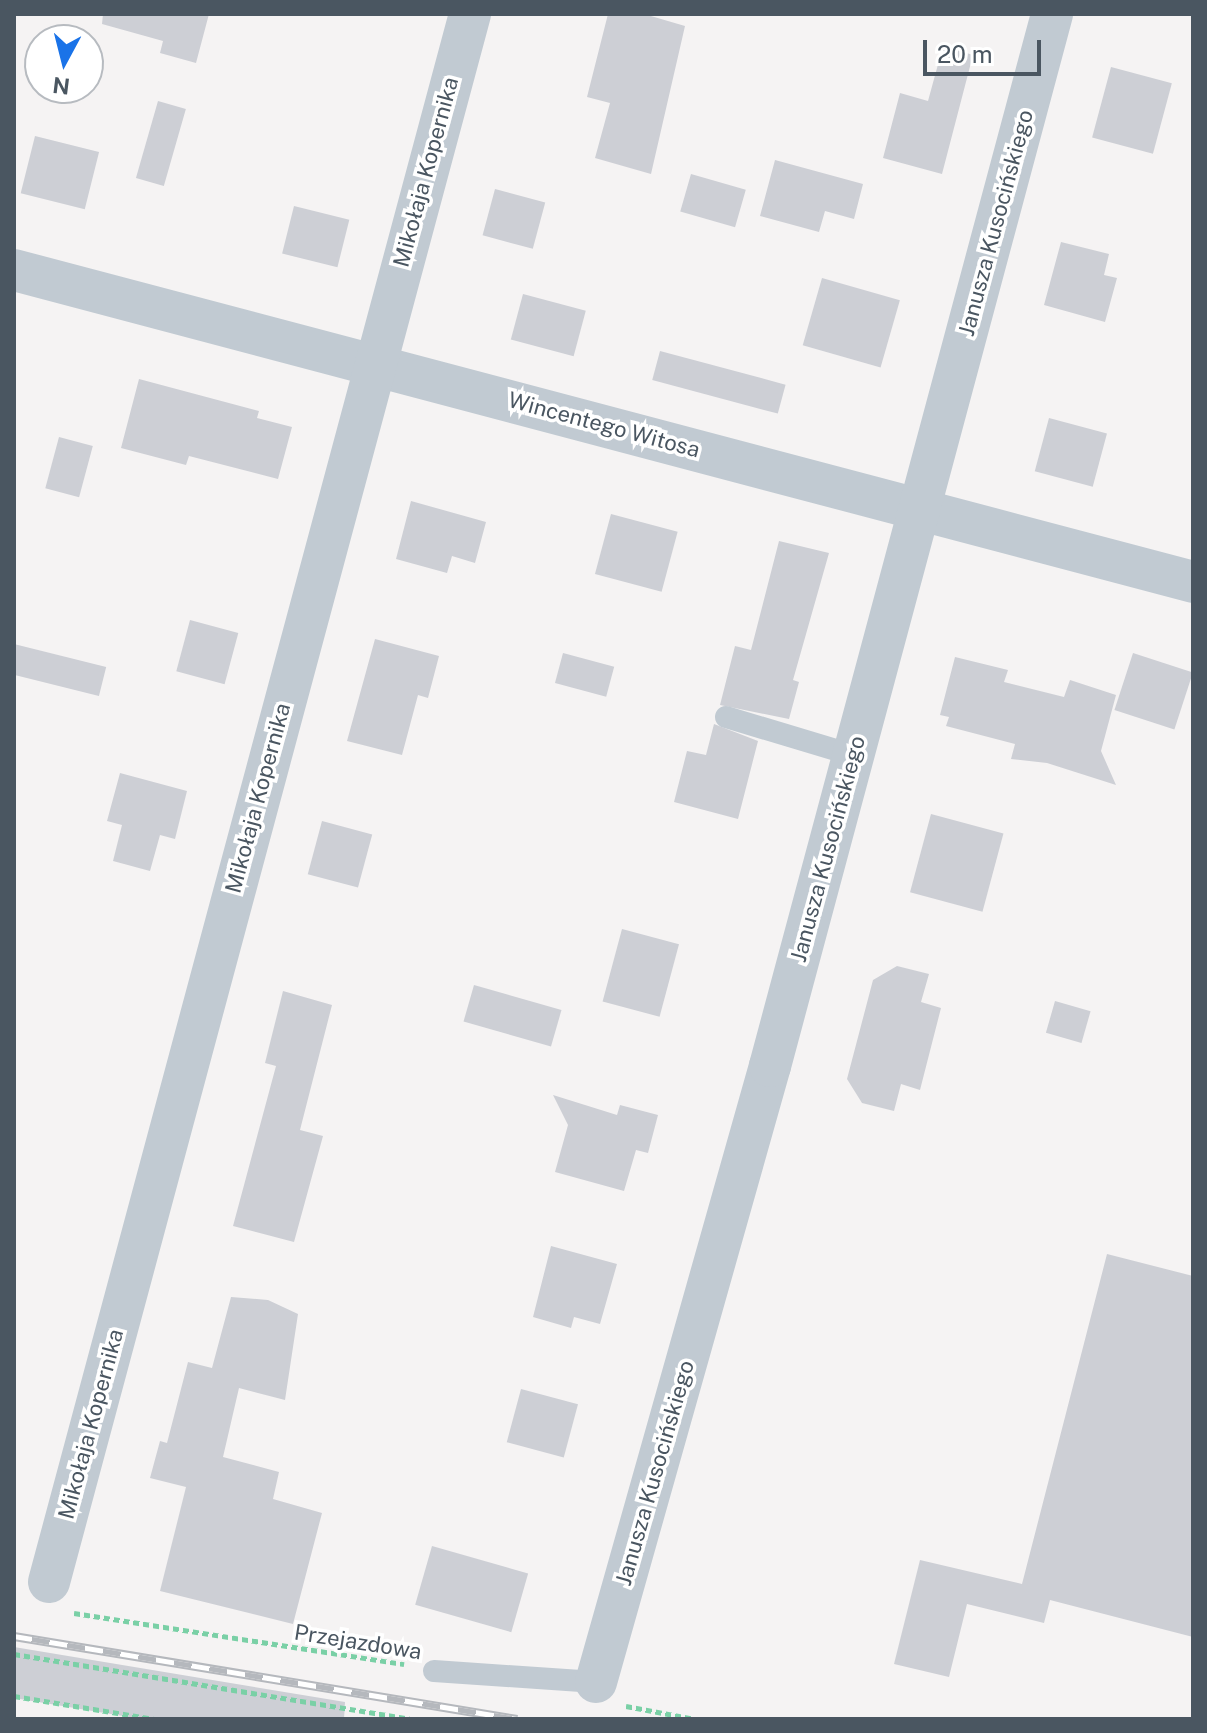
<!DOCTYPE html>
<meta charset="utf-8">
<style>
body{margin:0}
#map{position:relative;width:1207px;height:1733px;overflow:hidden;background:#f5f3f3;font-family:"Public Sans",sans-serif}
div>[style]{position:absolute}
.building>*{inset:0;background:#cdcfd5;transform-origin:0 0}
.path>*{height:5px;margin-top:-2.5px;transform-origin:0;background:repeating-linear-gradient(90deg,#7ad0a6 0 6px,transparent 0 10px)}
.lane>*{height:22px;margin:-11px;padding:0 11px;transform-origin:11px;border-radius:11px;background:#c1cad2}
.street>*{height:42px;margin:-21px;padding:0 21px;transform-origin:21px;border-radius:21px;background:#c1cad2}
.rail>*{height:9px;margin-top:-4.5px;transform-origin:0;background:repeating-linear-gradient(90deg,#fff 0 18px,#b5b8bd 0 36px);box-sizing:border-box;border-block:2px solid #b5b8bd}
span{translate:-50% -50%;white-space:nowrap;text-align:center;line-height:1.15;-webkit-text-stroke:7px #fff;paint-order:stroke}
.street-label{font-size:22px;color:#4a5661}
.frame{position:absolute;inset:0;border:16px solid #4a5661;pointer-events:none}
.north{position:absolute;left:24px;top:24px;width:80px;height:80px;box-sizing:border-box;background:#fff;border:2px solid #b7bbc0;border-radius:50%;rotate:187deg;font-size:22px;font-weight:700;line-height:32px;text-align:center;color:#4a5661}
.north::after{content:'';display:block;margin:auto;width:28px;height:36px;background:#1a73e8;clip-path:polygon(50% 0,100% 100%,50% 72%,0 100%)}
.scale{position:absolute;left:923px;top:40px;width:118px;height:36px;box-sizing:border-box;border:4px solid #4a5661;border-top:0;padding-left:10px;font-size:24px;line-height:28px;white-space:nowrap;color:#4a5661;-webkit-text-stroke:6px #fff;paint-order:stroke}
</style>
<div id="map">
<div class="building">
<i style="clip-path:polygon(103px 14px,209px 14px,196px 63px,160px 53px,163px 41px,102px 24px)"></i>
<i style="clip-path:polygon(608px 14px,644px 14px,685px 26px,651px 174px,595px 158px,610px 103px,587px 97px)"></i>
<i style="clip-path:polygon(943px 46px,973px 55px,942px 174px,883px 158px,900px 93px,928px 101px)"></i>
<i style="left:1111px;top:67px;width:63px;height:73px;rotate:15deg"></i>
<i style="left:158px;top:101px;width:29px;height:80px;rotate:16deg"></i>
<i style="left:35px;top:136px;width:66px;height:59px;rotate:14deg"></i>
<i style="clip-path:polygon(775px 160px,863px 184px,854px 219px,825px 211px,819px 232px,760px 216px)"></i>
<i style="left:691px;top:174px;width:57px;height:39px;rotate:16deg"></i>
<i style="left:495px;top:189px;width:52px;height:48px;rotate:15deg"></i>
<i style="left:294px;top:206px;width:57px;height:49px;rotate:14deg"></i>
<i style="clip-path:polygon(1061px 242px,1109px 254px,1104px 275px,1117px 278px,1105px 322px,1044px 305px)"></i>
<i style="left:822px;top:278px;width:81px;height:70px;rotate:16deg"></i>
<i style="left:523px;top:294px;width:65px;height:47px;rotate:15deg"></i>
<i style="left:660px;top:351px;width:130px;height:30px;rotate:15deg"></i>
<i style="clip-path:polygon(139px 379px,259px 411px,257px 418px,292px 427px,278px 479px,189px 456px,186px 465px,121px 448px)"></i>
<i style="left:1049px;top:418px;width:60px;height:55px;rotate:15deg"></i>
<i style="left:59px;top:437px;width:35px;height:53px;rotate:15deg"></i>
<i style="clip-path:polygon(411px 501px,486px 522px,475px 563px,452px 556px,447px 573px,396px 559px)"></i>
<i style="left:611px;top:514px;width:69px;height:62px;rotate:15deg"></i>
<i style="clip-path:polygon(779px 541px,829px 553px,793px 680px,799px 682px,789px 719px,720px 705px,735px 646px,751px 650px)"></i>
<i style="left:190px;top:620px;width:50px;height:53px;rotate:15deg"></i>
<i style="clip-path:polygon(375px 639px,439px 656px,428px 698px,418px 695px,402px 755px,347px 741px)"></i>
<i style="left:14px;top:644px;width:95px;height:30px;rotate:14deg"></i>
<i style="left:563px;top:653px;width:53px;height:31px;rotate:15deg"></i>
<i style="left:1133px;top:653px;width:63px;height:60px;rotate:18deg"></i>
<i style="clip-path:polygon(955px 657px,1008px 670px,1004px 682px,1064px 697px,1070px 680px,1116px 695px,1101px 751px,1116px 785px,1047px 763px,1011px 759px,1015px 744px,946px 726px,949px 717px,940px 715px)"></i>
<i style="clip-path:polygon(714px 724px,758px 741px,738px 819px,674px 802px,687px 751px,706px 755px)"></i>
<i style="clip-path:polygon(120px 773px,187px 791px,175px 839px,160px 835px,150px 871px,113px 861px,122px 825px,107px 821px)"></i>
<i style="left:931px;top:814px;width:75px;height:81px;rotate:15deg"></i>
<i style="left:322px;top:821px;width:52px;height:55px;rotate:15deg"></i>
<i style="left:622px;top:929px;width:59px;height:75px;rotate:15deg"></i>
<i style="clip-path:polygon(897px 966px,929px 974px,921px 1002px,941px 1008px,920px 1090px,901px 1084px,894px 1111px,862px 1103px,847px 1079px,873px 980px)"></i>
<i style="left:474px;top:985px;width:91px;height:38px;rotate:16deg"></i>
<i style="clip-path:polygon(283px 991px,332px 1005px,300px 1130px,323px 1136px,294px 1242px,233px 1226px,276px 1066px,265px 1063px)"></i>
<i style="left:1055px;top:1001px;width:37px;height:33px;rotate:16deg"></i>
<i style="clip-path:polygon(553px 1095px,617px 1115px,620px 1105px,658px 1115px,648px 1153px,636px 1150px,624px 1191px,555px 1172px,568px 1125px)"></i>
<i style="clip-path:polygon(551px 1246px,617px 1264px,600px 1324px,574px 1317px,571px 1328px,533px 1317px)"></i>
<i style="clip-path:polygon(1107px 1254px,1193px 1276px,1193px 1637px,1050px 1600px,1044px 1623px,967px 1604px,949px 1677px,894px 1664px,920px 1560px,1022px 1584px)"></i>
<i style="clip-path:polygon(231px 1297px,268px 1300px,298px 1314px,285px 1400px,239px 1388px,223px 1457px,279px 1472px,273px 1499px,322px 1513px,293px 1624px,160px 1591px,186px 1487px,150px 1478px,160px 1441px,167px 1443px,188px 1362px,212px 1368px)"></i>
<i style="left:521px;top:1389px;width:59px;height:55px;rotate:15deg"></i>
<i style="left:432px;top:1546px;width:100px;height:61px;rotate:16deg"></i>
<i style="clip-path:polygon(14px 1647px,345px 1702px,344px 1719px,141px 1719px,14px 1698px)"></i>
</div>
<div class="path">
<i style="left:74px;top:1613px;width:334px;rotate:8.8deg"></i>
<i style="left:14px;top:1654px;width:401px;rotate:9.3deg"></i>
<i style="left:14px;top:1696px;width:142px;rotate:9.3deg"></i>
<i style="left:626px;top:1706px;width:70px;rotate:10.7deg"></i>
</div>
<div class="lane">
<i style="left:726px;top:717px;width:133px;rotate:16.7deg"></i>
<i style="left:434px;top:1671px;width:162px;rotate:3.9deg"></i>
</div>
<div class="street">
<i style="left:14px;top:270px;width:1220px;rotate:14.82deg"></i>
<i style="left:49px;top:1582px;width:1624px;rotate:-74.97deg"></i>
<i style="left:596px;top:1682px;width:640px;rotate:-74.23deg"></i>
<i style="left:770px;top:1066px;width:1089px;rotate:-74.99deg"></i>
</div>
<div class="rail">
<i style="left:14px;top:1636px;width:510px;rotate:9.37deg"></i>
</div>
<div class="street-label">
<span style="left:426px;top:172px;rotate:-75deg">Mikołaja Kopernika</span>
<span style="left:996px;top:223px;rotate:-75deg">Janusza Kusocińskiego</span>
<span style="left:604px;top:425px;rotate:15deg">Wincentego Witosa</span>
<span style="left:258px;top:798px;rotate:-75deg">Mikołaja Kopernika</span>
<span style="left:828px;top:849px;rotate:-75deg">Janusza Kusocińskiego</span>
<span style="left:91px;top:1424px;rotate:-75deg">Mikołaja Kopernika</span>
<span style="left:655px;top:1473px;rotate:-74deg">Janusza Kusocińskiego</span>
<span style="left:358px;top:1642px;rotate:9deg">Przejazdowa</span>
</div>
<div class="frame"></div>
<div class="north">N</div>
<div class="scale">20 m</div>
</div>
